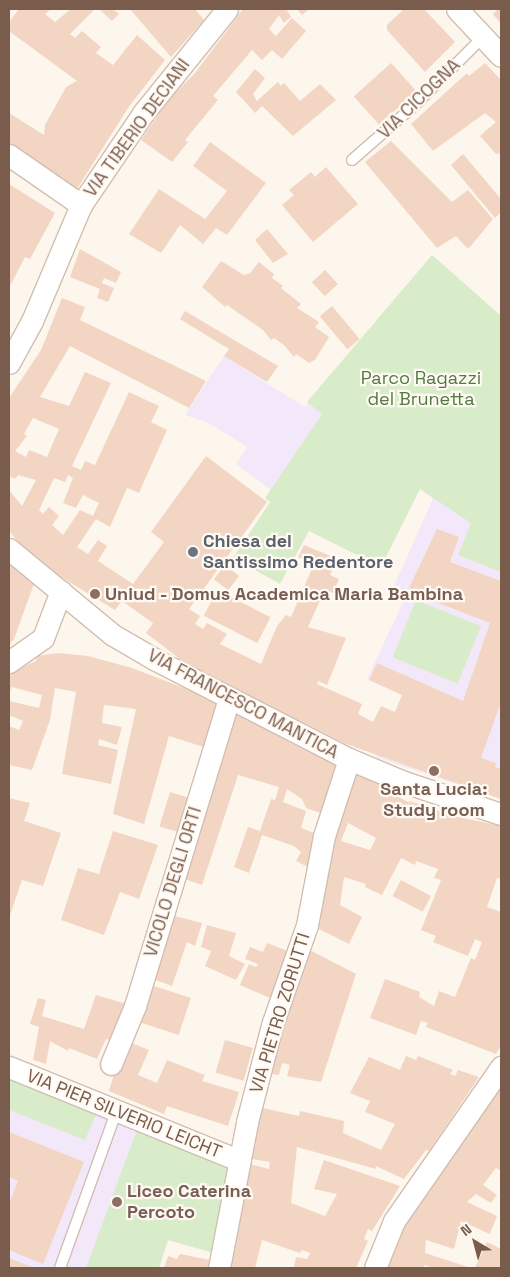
<!DOCTYPE html>
<style>
body{margin:0}
#map{position:relative;width:510px;height:1277px;overflow:hidden;background:#fdf6ec;font-family:"Space Grotesk",sans-serif}
div>[style]{position:absolute}
.education>*{inset:0;background:#f3e8fa}
.green>*{inset:0;background:#d8ecc9;transform-origin:0 0}
.building>*{inset:0;background:#f3d5c3;transform-origin:0 0}
.roads{filter:drop-shadow(1px 0 #d1beb0) drop-shadow(-1px 0 #d1beb0) drop-shadow(0 1px #d1beb0) drop-shadow(0 -1px #d1beb0)}
.service>*{height:10px;margin:-5px;padding:0 5px;transform-origin:5px;border-radius:5px;background:#fff}
.minor>*{height:21px;margin:-10.5px;padding:0 10.5px;transform-origin:10.5px;border-radius:10.5px;background:#fff}
.dots>*{width:14px;height:14px;translate:-50% -50%;box-sizing:border-box;border:2px solid #fffaf3;border-radius:50%}
span{translate:-50% -50%;white-space:nowrap;text-align:center;line-height:1.15;-webkit-text-stroke:4.5px #fffaf3;paint-order:stroke}
.street-label{font-size:18px;color:#7a5c4d}
.park-label{font-size:18px;color:#537a41}
.worship-label{font-size:18px;color:#5b616d;font-weight:700}
.left{translate:0 -50%;text-align:left}
.education-label{font-size:18px;color:#785e54;font-weight:700}
.frame{position:absolute;inset:0;border:10px solid #7a5c4d;pointer-events:none}
.north{position:absolute;left:450px;top:1217px;width:50px;height:50px;-webkit-text-stroke:4px #fffaf3;paint-order:stroke;rotate:323deg;font-size:14px;font-weight:700;line-height:20px;text-align:center;color:#7a5c4d}
.north::after{content:'';display:block;margin:auto;width:18px;height:22px;background:#7a5c4d;clip-path:polygon(50% 0,100% 100%,50% 72%,0 100%)}
</style>
<div id="map">
<div class="education">
<i style="clip-path:polygon(432px 255px,501px 316px,501px 799px,376px 757px,402px 695px,367px 679px,405px 598px,391px 592px,433px 499px,322px 414px,271px 490px,236px 464px,247px 447px,209px 423px,185px 415px,224px 356px,305px 407px)"></i>
<i style="clip-path:polygon(9px 1077px,146px 1130px,214px 1253px,168px 1240px,159px 1268px,9px 1268px)"></i>
</div>
<div class="green">
<i style="clip-path:polygon(432px 255px,501px 316px,501px 572px,458px 555px,471px 523px,420px 489px,381px 567px,309px 531px,280px 584px,233px 558px,270px 502px,265px 498px,322px 414px,307px 402px)"></i>
<i style="left:416px;top:600px;width:70px;height:62px;rotate:22deg"></i>
<i style="clip-path:polygon(9px 1077px,97px 1112px,85px 1140px,9px 1110px)"></i>
<i style="clip-path:polygon(138px 1127px,233px 1165px,214px 1253px,168px 1240px,159px 1268px,86px 1268px)"></i>
</div>
<div class="building">
<i style="clip-path:polygon(19px 9px,51px 9px,45px 14px,55px 22px,71px 9px,95px 9px,70px 34px,75px 38px,82px 31px,101px 47px,96px 53px,113px 65px,137px 35px,165px 60px,128px 108px,75px 192px,9px 150px,9px 113px,44px 135px,45px 125px,66px 87px,77px 81px,9px 31px,9px 22px)"></i>
<i style="clip-path:polygon(99px 9px,113px 9px,119px 14px,112px 21px)"></i>
<i style="clip-path:polygon(130px 9px,195px 9px,204px 20px,171px 57px)"></i>
<i style="clip-path:polygon(243px 9px,286px 9px,291px 17px,284px 23px,279px 15px,269px 29px,276px 36px,292px 18px,306px 31px,282px 59px,272px 50px,262px 60px,252px 50px,213px 96px,218px 100px,185px 140px,188px 142px,172px 162px,141px 140px,168px 100px,195px 73px)"></i>
<i style="clip-path:polygon(297px 9px,309px 9px,302px 15px)"></i>
<i style="clip-path:polygon(404px 9px,424px 9px,455px 42px,425px 72px,387px 30px,387px 25px)"></i>
<i style="clip-path:polygon(498px 9px,501px 9px,501px 24px,493px 14px)"></i>
<i style="left:391px;top:63px;width:38px;height:50px;rotate:48deg"></i>
<i style="clip-path:polygon(485px 63px,501px 80px,501px 153px,496px 154px,480px 136px,496px 122px,485px 113px,433px 151px,411px 124px,467px 73px,469px 76px)"></i>
<i style="clip-path:polygon(255px 69px,265px 78px,253px 94px,257px 101px,278px 82px,281px 86px,284px 83px,300px 101px,320px 84px,336px 100px,293px 136px,262px 106px,255px 113px,236px 92px)"></i>
<i style="clip-path:polygon(391px 141px,452px 202px,468px 190px,493px 219px,470px 247px,467px 248px,456px 236px,437px 248px,365px 162px)"></i>
<i style="clip-path:polygon(210px 142px,266px 183px,227px 235px,216px 228px,203px 244px,180px 225px,161px 253px,129px 234px,159px 189px,205px 219px,227px 191px,193px 166px)"></i>
<i style="clip-path:polygon(463px 154px,501px 199px,501px 212px,495px 218px,451px 165px)"></i>
<i style="clip-path:polygon(326px 167px,358px 204px,313px 242px,282px 205px,294px 195px,289px 190px,311px 172px,315px 177px)"></i>
<i style="clip-path:polygon(9px 184px,55px 213px,30px 259px,25px 257px,9px 288px)"></i>
<i style="clip-path:polygon(267px 229px,288px 254px,273px 263px,255px 240px)"></i>
<i style="clip-path:polygon(80px 249px,121px 272px,116px 283px,104px 278px,102px 283px,114px 288px,108px 302px,97px 298px,100px 289px,70px 277px)"></i>
<i style="clip-path:polygon(221px 261px,244px 275px,250px 273px,259px 262px,274px 274px,272px 278px,283px 286px,281px 288px,301px 304px,297px 308px,319px 322px,315px 327px,329px 337px,315px 360px,309px 363px,296px 354px,294px 357px,284px 345px,274px 338px,271px 340px,263px 330px,227px 305px,225px 307px,202px 287px)"></i>
<i style="left:325px;top:270px;width:19px;height:18px;rotate:47deg"></i>
<i style="clip-path:polygon(evenodd,62px 298px,85px 307px,80px 320px,206px 381px,189px 408px,70px 346px,40px 397px,69px 406px,85px 372px,111px 383px,72px 466px,81px 470px,85px 461px,95px 465px,129px 392px,159px 406px,151px 422px,167px 430px,139px 493px,127px 488px,110px 527px,96px 519px,77px 547px,88px 554px,98px 540px,107px 546px,98px 561px,133px 584px,164px 542px,151px 532px,206px 456px,267px 502px,189px 609px,200px 616px,195px 624px,203px 629px,207px 623px,227px 634px,220px 644px,261px 664px,277px 626px,286px 615px,291px 617px,314px 564px,298px 557px,304px 545px,338px 559px,330px 575px,339px 579px,333px 593px,325px 589px,308px 627px,346px 638px,327px 685px,318px 681px,317px 684px,362px 704px,358px 714px,373px 722px,381px 706px,395px 712px,402px 695px,369px 680px,377px 663px,463px 701px,490px 623px,410px 592px,409px 588px,437px 529px,459px 537px,450px 562px,501px 581px,501px 702px,481px 758px,496px 763px,495px 767px,501px 769px,501px 799px,346px 744px,185px 663px,146px 633px,153px 623px,122px 601px,115px 610px,56px 574px,19px 543px,9px 531px,9px 490px,22px 506px,36px 480px,18px 475px,15px 479px,9px 476px,9px 398px,41px 350px,62px 298px,33px 418px,59px 429px,47px 457px,29px 450px,26px 457px,15px 451px,27px 436px,24px 434px,33px 418px,62px 298px,68px 475px,73px 478px,63px 503px,76px 508px,83px 495px,99px 503px,93px 516px,80px 510px,63px 535px,52px 525px,59px 516px,49px 507px,43px 514px,39px 510px,54px 478px,65px 482px,68px 475px)"></i>
<i style="left:332px;top:306px;width:43px;height:16px;rotate:50deg"></i>
<i style="clip-path:polygon(185px 311px,278px 366px,267px 382px,224px 356px,229px 349px,180px 319px)"></i>
<i style="clip-path:polygon(9px 562px,35px 581px,14px 639px,9px 645px)"></i>
<i style="left:225px;top:565px;width:18px;height:18px;rotate:38deg"></i>
<i style="left:217px;top:590px;width:60px;height:29px;rotate:27deg"></i>
<i style="clip-path:polygon(58px 653px,88px 656px,132px 668px,223px 703px,210px 749px,169px 736px,144px 824px,113px 814px,136px 709px,104px 705px,102px 723px,122px 727px,117px 745px,99px 739px,98px 745px,118px 750px,111px 784px,62px 774px,76px 692px,55px 688px,50px 720px,32px 770px,9px 765px,9px 726px,19px 730px,23px 721px,9px 715px,9px 701px,39px 708px,42px 695px,12px 687px,9px 695px,9px 673px,36px 661px,37px 656px)"></i>
<i style="clip-path:polygon(230px 710px,300px 748px,344px 764px,326px 815px,306px 808px,302px 799px,287px 789px,283px 802px,306px 811px,301px 828px,322px 836px,314px 870px,296px 861px,301px 852px,294px 846px,262px 835px,249px 873px,234px 867px,248px 827px,260px 831px,271px 799px,275px 800px,279px 787px,238px 775px,202px 885px,182px 878px)"></i>
<i style="clip-path:polygon(evenodd,350px 767px,409px 803px,409px 801px,454px 816px,501px 826px,501px 879px,497px 878px,487px 907px,501px 912px,501px 1045px,496px 1054px,426px 1027px,428px 1023px,421px 1021px,416px 1035px,370px 1018px,385px 979px,420px 992px,419px 997px,434px 1006px,439px 991px,455px 997px,471px 958px,475px 960px,482px 942px,475px 939px,468px 956px,433px 942px,436px 936px,421px 930px,441px 880px,434px 878px,438px 869px,416px 861px,415px 865px,401px 858px,382px 895px,365px 887px,366px 884px,344px 877px,340px 905px,362px 917px,349px 944px,317px 928px,323px 900px,320px 899px,350px 767px,348px 823px,376px 838px,370px 850px,341px 841px,348px 823px)"></i>
<i style="left:170px;top:792px;width:21px;height:36px;rotate:17deg"></i>
<i style="clip-path:polygon(9px 798px,30px 803px,24px 821px,61px 833px,43px 886px,22px 880px,9px 918px)"></i>
<i style="clip-path:polygon(113px 831px,158px 845px,139px 899px,120px 892px,104px 935px,61px 920px,78px 868px,99px 874px)"></i>
<i style="left:401px;top:880px;width:34px;height:18px;rotate:28deg"></i>
<i style="clip-path:polygon(167px 914px,202px 923px,195px 946px,187px 942px,172px 986px,148px 977px)"></i>
<i style="clip-path:polygon(207px 925px,236px 933px,229px 956px,245px 964px,236px 980px,205px 966px,211px 951px,201px 947px)"></i>
<i style="clip-path:polygon(267px 943px,293px 953px,277px 1001px,240px 985px,249px 964px,256px 967px,258px 964px,245px 959px,250px 947px,263px 952px)"></i>
<i style="clip-path:polygon(302px 946px,356px 974px,321px 1082px,287px 1076px,290px 1065px,282px 1063px,279px 1075px,265px 1073px)"></i>
<i style="left:148px;top:984px;width:45px;height:39px;rotate:18deg"></i>
<i style="clip-path:polygon(96px 995px,130px 1005px,118px 1042px,106px 1039px,97px 1059px,69px 1048px,68px 1051px,50px 1041px,46px 1064px,33px 1060px,39px 1027px,30px 1024px,38px 998px,46px 1000px,42px 1016px,84px 1029px)"></i>
<i style="clip-path:polygon(124px 1040px,149px 1050px,138px 1075px,157px 1083px,167px 1060px,205px 1075px,202px 1081px,239px 1092px,228px 1126px,167px 1106px,164px 1114px,109px 1091px)"></i>
<i style="left:225px;top:1040px;width:29px;height:34px;rotate:16deg"></i>
<i style="clip-path:polygon(406px 1056px,416px 1060px,418px 1056px,453px 1070px,450px 1074px,455px 1076px,458px 1070px,479px 1077px,429px 1151px,426px 1150px,404px 1179px,376px 1166px,376px 1169px,297px 1147px,291px 1203px,325px 1216px,337px 1194px,314px 1189px,324px 1160px,400px 1186px,372px 1231px,368px 1229px,364px 1239px,368px 1241px,356px 1268px,294px 1268px,296px 1257px,307px 1259px,310px 1253px,302px 1250px,300px 1253px,262px 1240px,255px 1268px,225px 1268px,242px 1162px,269px 1169px,270px 1162px,252px 1159px,256px 1142px,247px 1140px,258px 1107px,299px 1116px,300px 1111px,344px 1121px,343px 1133px,381px 1150px,395px 1124px,365px 1112px,370px 1101px,350px 1093px,369px 1057px,400px 1070px)"></i>
<i style="clip-path:polygon(501px 1088px,501px 1171px,496px 1168px,483px 1185px,497px 1195px,491px 1203px,476px 1194px,467px 1202px,497px 1216px,490px 1234px,461px 1221px,454px 1249px,426px 1240px,425px 1253px,471px 1268px,433px 1268px,424px 1265px,423px 1268px,385px 1268px,402px 1224px,436px 1182px,434px 1180px)"></i>
<i style="clip-path:polygon(9px 1132px,84px 1162px,43px 1264px,9px 1250px,9px 1204px,18px 1181px,9px 1177px)"></i>
<i style="clip-path:polygon(487px 1242px,501px 1249px,501px 1268px,475px 1268px)"></i>
<i style="clip-path:polygon(180px 1254px,215px 1261px,214px 1268px,164px 1268px,168px 1256px,177px 1259px)"></i>
<i style="clip-path:polygon(9px 1258px,32px 1267px,32px 1268px,9px 1268px)"></i>
</div>
<div class="roads">
<div class="service">
<i style="left:352px;top:160px;width:82px;rotate:-41.1deg"></i>
<i style="left:414px;top:106px;width:99px;rotate:-45deg"></i>
<i style="left:60px;top:1268px;width:168px;rotate:-70.2deg"></i>
</div>
<div class="minor">
<i style="left:457px;top:9px;width:64px;rotate:46.9deg"></i>
<i style="left:9px;top:155px;width:88px;rotate:34.8deg"></i>
<i style="left:9px;top:363px;width:48px;rotate:-61.3deg"></i>
<i style="left:32px;top:321px;width:126px;rotate:-67.1deg"></i>
<i style="left:81px;top:205px;width:112px;rotate:-55.9deg"></i>
<i style="left:144px;top:112px;width:132px;rotate:-51.1deg"></i>
<i style="left:9px;top:549px;width:135px;rotate:39.6deg"></i>
<i style="left:113px;top:635px;width:50px;rotate:30.2deg"></i>
<i style="left:156px;top:660px;width:217px;rotate:27.2deg"></i>
<i style="left:349px;top:759px;width:60px;rotate:22.7deg"></i>
<i style="left:404px;top:782px;width:102px;rotate:18.3deg"></i>
<i style="left:9px;top:662px;width:42px;rotate:-35.2deg"></i>
<i style="left:43px;top:638px;width:50px;rotate:-69deg"></i>
<i style="left:111px;top:1064px;width:63px;rotate:-67.5deg"></i>
<i style="left:135px;top:1006px;width:322px;rotate:-73deg"></i>
<i style="left:9px;top:1067px;width:249px;rotate:22.1deg"></i>
<i style="left:219px;top:1268px;width:149px;rotate:-79.1deg"></i>
<i style="left:247px;top:1122px;width:100px;rotate:-75.5deg"></i>
<i style="left:272px;top:1025px;width:106px;rotate:-70.7deg"></i>
<i style="left:307px;top:925px;width:91px;rotate:-79.2deg"></i>
<i style="left:324px;top:836px;width:81px;rotate:-72deg"></i>
<i style="left:375px;top:1268px;width:51px;rotate:-68deg"></i>
<i style="left:394px;top:1221px;width:188px;rotate:-55.2deg"></i>
</div>
</div>
<div class="dots">
<i style="left:193px;top:552px;background:#6b7280"></i>
<i style="left:95px;top:594px;background:#8d6e63"></i>
<i style="left:434px;top:771px;background:#8d6e63"></i>
<i style="left:117px;top:1202px;background:#8d6e63"></i>
</div>
<div class="street-label">
<span style="left:419px;top:99px;rotate:-44deg">VIA CICOGNA</span>
<span style="left:137px;top:128px;rotate:-54deg">VIA TIBERIO DECIANI</span>
<span style="left:243px;top:704px;rotate:28deg">VIA FRANCESCO MANTICA</span>
<span style="left:173px;top:882px;rotate:-73deg">VICOLO DEGLI ORTI</span>
<span style="left:280px;top:1013px;rotate:-73deg">VIA PIETRO ZORUTTI</span>
<span style="left:124px;top:1114px;rotate:22deg">VIA PIER SILVERIO LEICHT</span>
</div>
<div class="park-label">
<span style="left:421px;top:389px">Parco Ragazzi<br>del Brunetta</span>
</div>
<div class="worship-label">
<span class="left" style="left:203px;top:552px">Chiesa del<br>Santissimo Redentore</span>
</div>
<div class="education-label">
<span class="left" style="left:105px;top:594px">Uniud - Domus Academica Maria Bambina</span>
<span style="left:434px;top:800px">Santa Lucia:<br>Study room</span>
<span class="left" style="left:127px;top:1202px">Liceo Caterina<br>Percoto</span>
</div>
<div class="frame"></div>
<div class="north">N</div>
</div>
